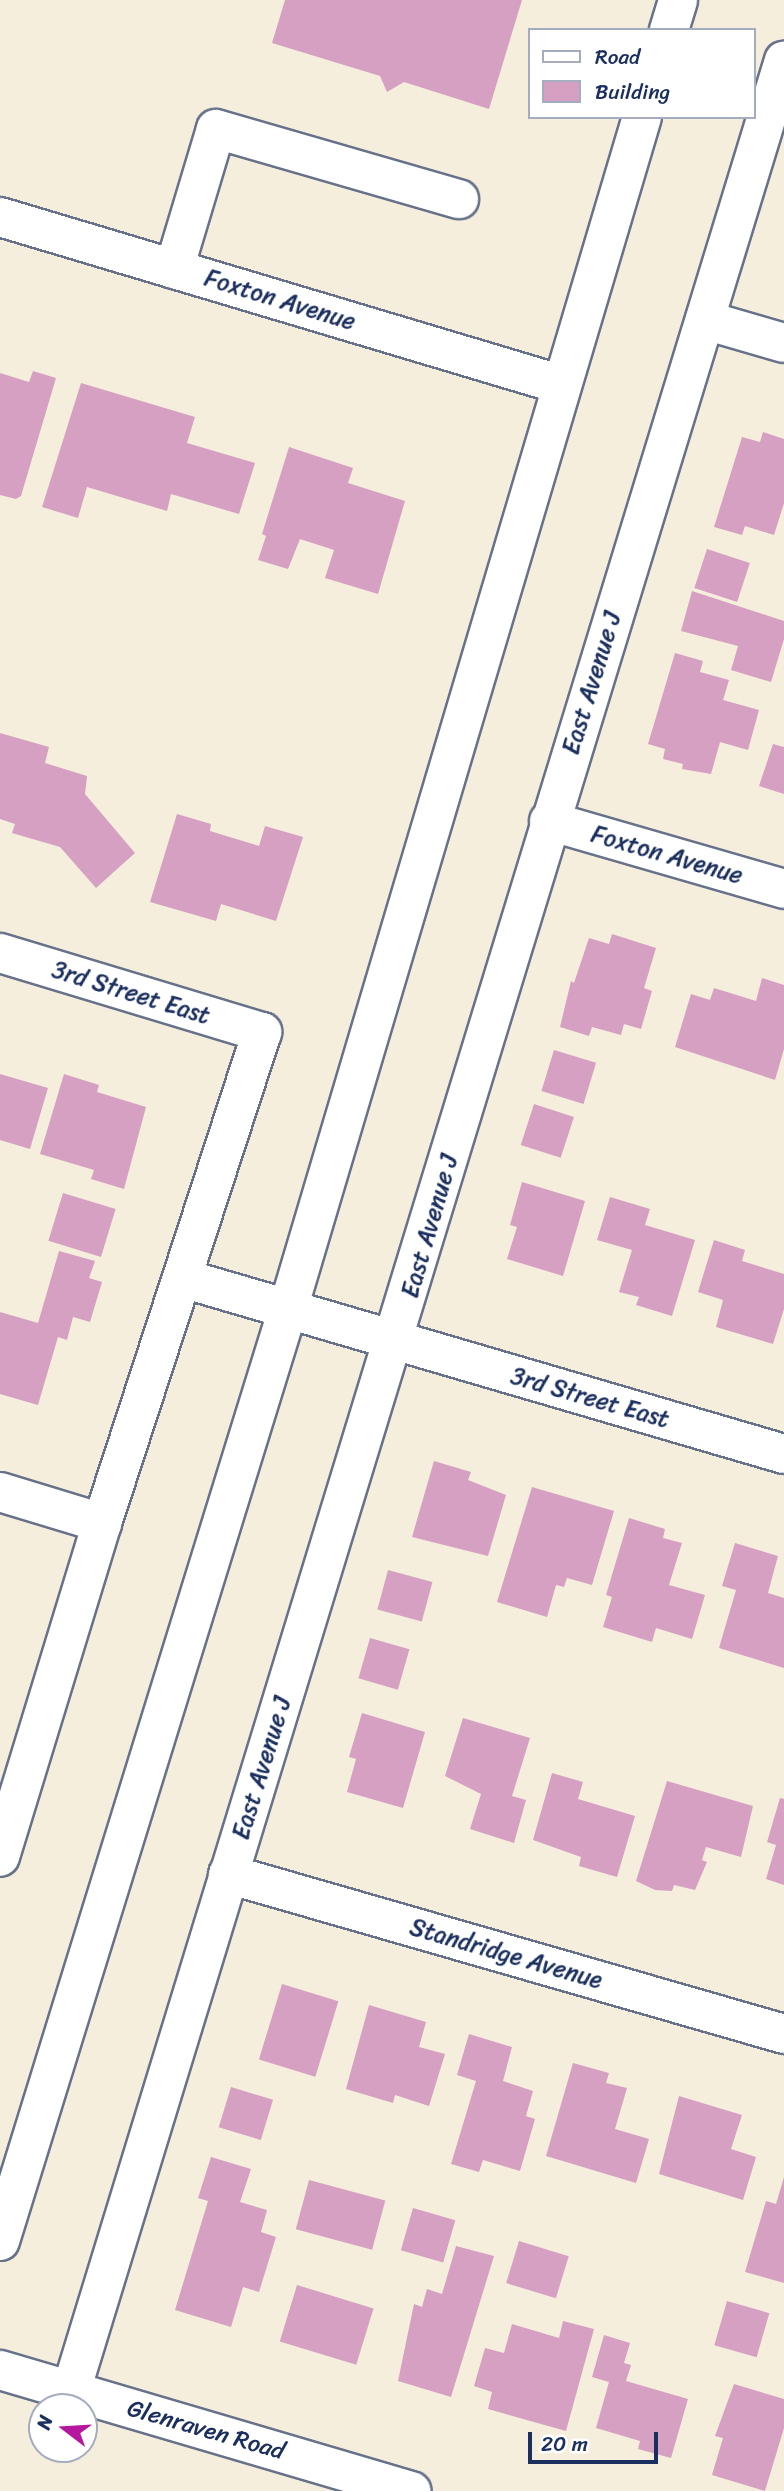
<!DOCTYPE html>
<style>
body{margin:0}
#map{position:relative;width:784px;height:2491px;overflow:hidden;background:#f5eedd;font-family:Sriracha,sans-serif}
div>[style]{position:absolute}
.building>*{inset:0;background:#d6a0c2;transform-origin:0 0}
.roads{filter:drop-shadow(2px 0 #67728a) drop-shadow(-2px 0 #67728a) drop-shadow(0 2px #67728a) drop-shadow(0 -2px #67728a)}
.minor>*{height:38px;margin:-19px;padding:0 19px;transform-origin:19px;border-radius:19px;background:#fff}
.major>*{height:38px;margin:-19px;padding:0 19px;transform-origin:19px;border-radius:19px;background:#fff}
span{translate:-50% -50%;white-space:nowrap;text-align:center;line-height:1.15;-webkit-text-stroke:5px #fff;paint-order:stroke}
.street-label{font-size:24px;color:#1b2f5e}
.legend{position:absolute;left:528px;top:28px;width:228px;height:91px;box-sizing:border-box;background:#fff;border:2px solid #a4acbf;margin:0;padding:9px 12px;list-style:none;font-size:21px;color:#1b2f5e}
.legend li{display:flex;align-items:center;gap:14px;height:35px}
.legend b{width:35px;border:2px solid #a4acbf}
.north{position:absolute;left:28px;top:2393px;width:70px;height:70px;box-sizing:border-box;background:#fff;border:2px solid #a4acbf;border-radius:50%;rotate:287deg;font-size:19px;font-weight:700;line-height:28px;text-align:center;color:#1b2f5e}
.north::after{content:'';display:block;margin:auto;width:24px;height:32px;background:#b5179e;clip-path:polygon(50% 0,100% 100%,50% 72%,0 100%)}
.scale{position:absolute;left:528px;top:2432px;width:130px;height:32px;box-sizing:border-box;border:4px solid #1b2f5e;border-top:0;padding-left:9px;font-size:21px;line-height:24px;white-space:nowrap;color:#1b2f5e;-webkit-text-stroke:5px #fff;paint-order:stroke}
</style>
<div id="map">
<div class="building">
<i style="clip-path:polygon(285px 0,522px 0,489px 109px,404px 82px,387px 92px,380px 76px,272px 43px)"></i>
<i style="clip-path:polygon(33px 371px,56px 378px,21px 496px,16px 499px,0 495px,0 373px,29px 382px)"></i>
<i style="clip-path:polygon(81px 383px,195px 417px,187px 443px,255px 463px,239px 514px,171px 494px,167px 511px,87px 487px,78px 518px,42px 507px)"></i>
<i style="clip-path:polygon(763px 432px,784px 439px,784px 503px,774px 535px,745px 526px,742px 535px,714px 527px,742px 437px,760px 442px)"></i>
<i style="clip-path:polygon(289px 447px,353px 468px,348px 483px,405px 501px,378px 594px,325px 578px,334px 550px,300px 539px,288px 569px,258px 560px,266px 536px,262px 534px)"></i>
<i style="left:707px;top:549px;width:45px;height:41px;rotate:18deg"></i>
<i style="clip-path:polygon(692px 591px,784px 621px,784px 639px,771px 682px,731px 670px,738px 646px,681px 631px)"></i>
<i style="clip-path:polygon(675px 653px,703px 661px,700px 672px,729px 680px,723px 700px,759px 710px,748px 750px,720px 742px,711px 774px,682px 769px,683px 764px,663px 759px,665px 749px,648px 744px)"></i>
<i style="clip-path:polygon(0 733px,49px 747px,45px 763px,87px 776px,85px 794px,135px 853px,96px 888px,60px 847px,12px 833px,15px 824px,0 819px)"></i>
<i style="clip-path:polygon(773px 744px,784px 747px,784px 794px,759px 786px)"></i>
<i style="clip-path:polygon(177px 814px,211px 824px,210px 831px,259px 846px,265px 826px,303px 837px,276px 921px,221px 904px,216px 921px,150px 902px)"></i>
<i style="clip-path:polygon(612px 934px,656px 948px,644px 988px,652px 991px,641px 1029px,624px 1024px,621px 1035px,592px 1027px,589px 1036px,560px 1027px,571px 981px,574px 983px,589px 938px,609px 944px)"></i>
<i style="clip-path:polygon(762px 978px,784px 985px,784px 1049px,775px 1080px,675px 1047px,691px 994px,710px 1000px,714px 988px,756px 1001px)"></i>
<i style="left:554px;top:1050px;width:44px;height:43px;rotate:17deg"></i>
<i style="clip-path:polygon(0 1074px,48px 1088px,30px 1149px,0 1140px)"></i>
<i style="clip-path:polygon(64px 1074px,99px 1085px,97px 1092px,146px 1107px,124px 1189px,91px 1179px,94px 1170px,40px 1154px)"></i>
<i style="left:534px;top:1104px;width:42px;height:43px;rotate:18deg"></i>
<i style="clip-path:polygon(522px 1182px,585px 1201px,563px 1276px,507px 1259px,517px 1227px,510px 1225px)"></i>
<i style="left:63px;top:1193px;width:55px;height:50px;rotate:17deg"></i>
<i style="clip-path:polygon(610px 1197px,650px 1209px,645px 1225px,695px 1240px,672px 1316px,636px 1305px,639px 1297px,619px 1292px,632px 1250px,597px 1240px)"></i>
<i style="clip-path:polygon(714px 1240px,745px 1250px,742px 1261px,784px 1274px,784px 1309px,773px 1344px,716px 1327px,723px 1300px,698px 1292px)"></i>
<i style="clip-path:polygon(59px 1251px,95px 1261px,89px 1278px,102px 1282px,90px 1322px,73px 1317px,67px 1340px,58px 1337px,38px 1405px,0 1394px,0 1312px,38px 1323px)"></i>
<i style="clip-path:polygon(434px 1461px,471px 1472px,468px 1480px,506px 1495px,488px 1556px,412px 1537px)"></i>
<i style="clip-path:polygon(532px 1487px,614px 1511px,592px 1585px,567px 1578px,564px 1587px,556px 1585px,547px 1617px,497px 1602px)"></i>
<i style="clip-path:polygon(629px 1518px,665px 1529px,663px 1538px,682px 1543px,669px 1585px,705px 1595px,692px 1639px,656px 1628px,652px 1642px,603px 1627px,612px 1597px,606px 1595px)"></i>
<i style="clip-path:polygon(735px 1543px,778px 1556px,768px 1593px,784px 1598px,784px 1668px,719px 1648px,736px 1590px,722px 1586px)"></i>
<i style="left:388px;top:1570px;width:46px;height:41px;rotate:15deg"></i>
<i style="left:370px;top:1638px;width:41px;height:42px;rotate:16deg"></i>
<i style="clip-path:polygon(362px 1713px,425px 1732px,403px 1808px,347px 1792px,356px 1759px,349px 1757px)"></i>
<i style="clip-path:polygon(463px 1718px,530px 1738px,512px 1796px,526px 1800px,514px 1843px,470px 1829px,481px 1794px,445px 1776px)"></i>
<i style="clip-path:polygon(552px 1773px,583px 1782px,578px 1799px,635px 1816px,617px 1877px,579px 1866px,581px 1857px,533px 1840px)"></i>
<i style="clip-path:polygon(667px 1781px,753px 1806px,741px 1857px,706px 1847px,702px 1860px,707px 1862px,695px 1890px,674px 1885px,672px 1891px,655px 1890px,636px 1881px)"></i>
<i style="clip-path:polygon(780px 1798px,784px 1799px,784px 1885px,766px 1879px,776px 1845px,767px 1842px)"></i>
<i style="left:282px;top:1984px;width:59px;height:79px;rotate:17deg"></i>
<i style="clip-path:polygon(369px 2005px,426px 2022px,419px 2047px,445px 2054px,429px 2106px,395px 2095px,393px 2103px,346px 2089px)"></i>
<i style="clip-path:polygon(469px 2034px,512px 2047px,503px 2081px,533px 2091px,526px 2116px,535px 2119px,520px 2171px,483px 2160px,479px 2172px,451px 2164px,476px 2081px,457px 2075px)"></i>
<i style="clip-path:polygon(573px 2063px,609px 2073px,606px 2083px,627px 2088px,615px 2129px,649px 2139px,636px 2183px,546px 2156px)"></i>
<i style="left:231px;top:2087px;width:44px;height:42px;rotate:17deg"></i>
<i style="clip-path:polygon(679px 2096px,742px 2115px,731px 2149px,756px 2157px,743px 2200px,659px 2174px)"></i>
<i style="clip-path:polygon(211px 2157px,251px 2169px,240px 2202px,267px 2210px,261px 2232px,276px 2237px,259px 2292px,243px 2287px,231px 2327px,175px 2310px,208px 2201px,198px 2198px)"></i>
<i style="clip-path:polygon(784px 2177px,784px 2283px,745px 2272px,766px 2201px,776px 2204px)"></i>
<i style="left:309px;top:2180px;width:79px;height:51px;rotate:15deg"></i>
<i style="left:413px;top:2208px;width:44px;height:44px;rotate:16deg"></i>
<i style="left:519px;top:2241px;width:52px;height:44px;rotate:17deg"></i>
<i style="clip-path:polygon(456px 2246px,494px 2256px,451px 2397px,398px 2381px,414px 2304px,422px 2307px,427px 2289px,442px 2294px)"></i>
<i style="left:297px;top:2285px;width:80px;height:59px;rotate:17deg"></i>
<i style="left:727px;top:2301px;width:44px;height:46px;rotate:16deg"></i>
<i style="clip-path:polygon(563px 2321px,594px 2329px,566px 2431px,488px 2409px,492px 2392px,474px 2386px,485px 2348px,504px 2353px,512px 2324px,559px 2338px)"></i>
<i style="clip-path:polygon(604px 2335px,630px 2343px,624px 2363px,631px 2365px,626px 2381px,688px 2399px,671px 2458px,638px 2449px,640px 2441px,596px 2428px,609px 2382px,592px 2377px)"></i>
<i style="clip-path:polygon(734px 2384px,784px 2399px,784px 2428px,765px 2491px,712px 2475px,723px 2438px,715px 2436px)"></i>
</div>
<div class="roads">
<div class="minor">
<i style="left:0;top:217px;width:583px;rotate:16.63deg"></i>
<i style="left:174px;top:269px;width:146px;rotate:-73.3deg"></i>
<i style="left:216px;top:129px;width:253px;rotate:16.1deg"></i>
<i style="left:705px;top:320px;width:82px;rotate:16.2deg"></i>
<i style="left:549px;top:821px;width:245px;rotate:16.1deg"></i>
<i style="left:0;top:953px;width:274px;rotate:16.8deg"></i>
<i style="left:262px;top:1032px;width:516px;rotate:108.05deg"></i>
<i style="left:102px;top:1523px;width:349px;rotate:107deg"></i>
<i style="left:182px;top:1278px;width:627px;rotate:16.3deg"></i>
<i style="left:0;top:1492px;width:107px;rotate:16.9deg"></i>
<i style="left:228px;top:1874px;width:579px;rotate:16.05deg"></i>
<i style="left:0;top:2370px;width:429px;rotate:16.4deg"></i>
<i style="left:71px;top:2391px;width:2437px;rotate:-72.99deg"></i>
</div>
<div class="major">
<i style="left:669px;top:30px;width:31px;rotate:-73deg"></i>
<i style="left:0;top:2241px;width:975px;rotate:-72.83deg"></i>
<i style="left:288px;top:1309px;width:1243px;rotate:-73.46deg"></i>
</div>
</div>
<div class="street-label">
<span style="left:280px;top:300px;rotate:17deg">Foxton Avenue</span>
<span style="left:592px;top:683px;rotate:-73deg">East Avenue J</span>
<span style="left:667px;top:855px;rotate:16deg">Foxton Avenue</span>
<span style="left:131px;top:993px;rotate:17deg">3rd Street East</span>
<span style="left:430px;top:1226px;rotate:-74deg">East Avenue J</span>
<span style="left:590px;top:1398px;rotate:16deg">3rd Street East</span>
<span style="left:262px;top:1768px;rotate:-73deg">East Avenue J</span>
<span style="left:506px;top:1954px;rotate:16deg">Standridge Avenue</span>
<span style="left:206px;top:2430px;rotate:16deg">Glenraven Road</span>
</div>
<ul class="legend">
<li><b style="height:9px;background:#fff"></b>Road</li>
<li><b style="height:19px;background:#d6a0c2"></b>Building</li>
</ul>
<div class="north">N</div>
<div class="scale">20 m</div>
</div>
